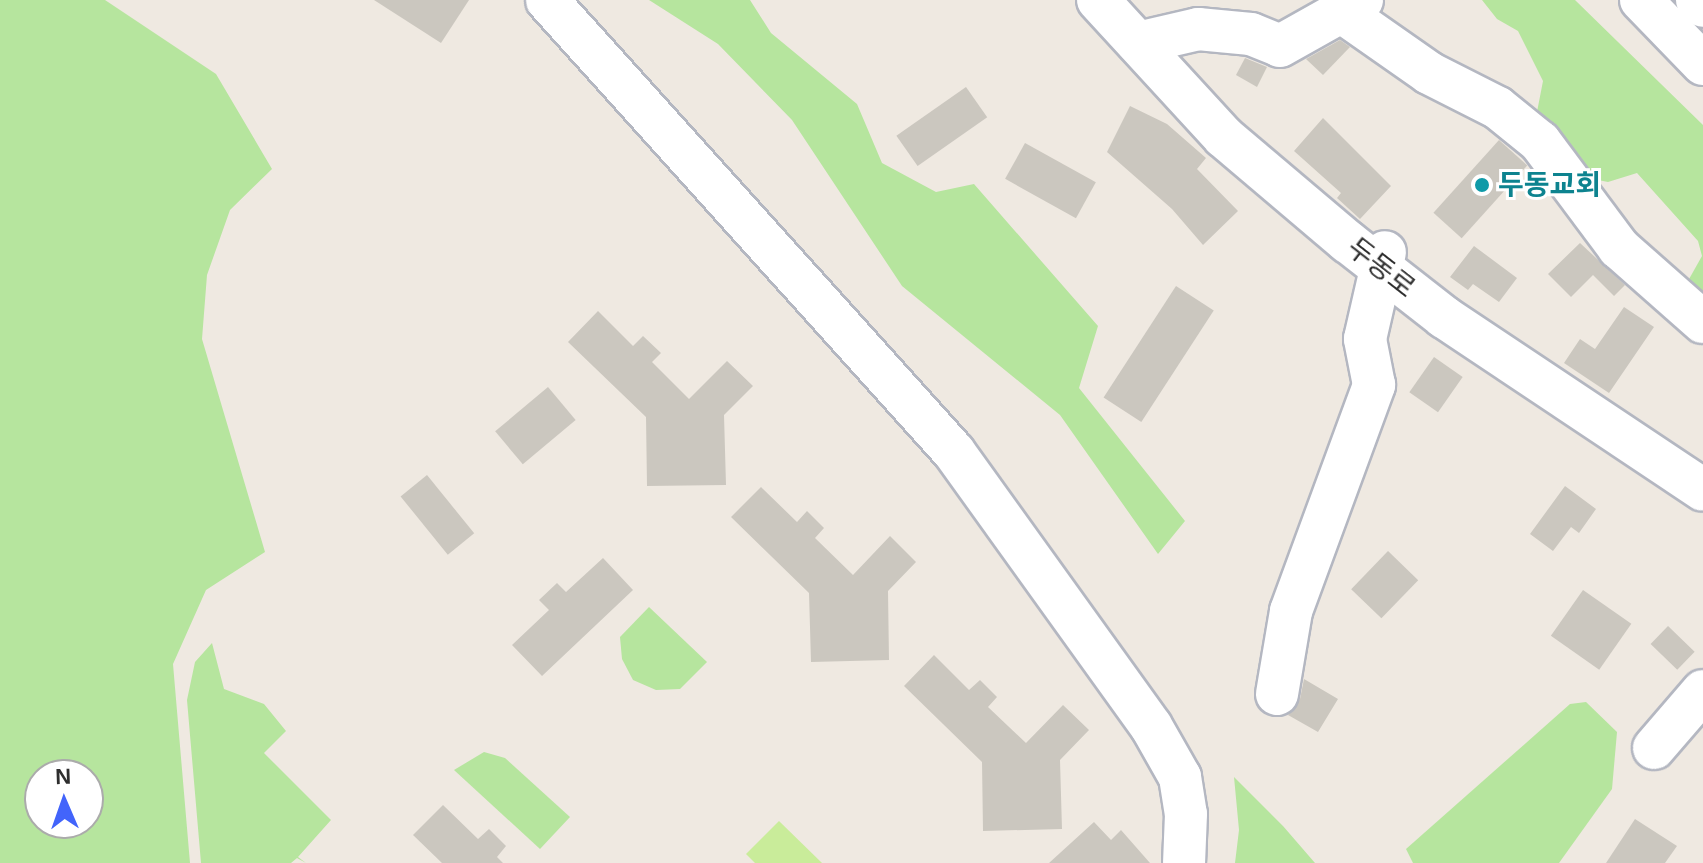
<!DOCTYPE html>
<meta charset="utf-8">
<style>
body{margin:0}
#map{position:relative;width:1703px;height:863px;overflow:hidden;background:#efe9e1;font-family:Helvetica,"Noto Sans KR",sans-serif}
div>[style]{position:absolute}
.green>*{inset:0;background:#b6e59e}
.pitch>*{inset:0;background:#c9ec9a}
.building>*{inset:0;background:#cbc7bf;transform-origin:0 0}
.roads{filter:drop-shadow(2px 0 #b4b7c1) drop-shadow(-2px 0 #b4b7c1) drop-shadow(0 2px #b4b7c1) drop-shadow(0 -2px #b4b7c1)}
.minor>*{height:42px;margin:-21px;padding:0 21px;transform-origin:21px;border-radius:21px;background:#fff}
.dots>*{width:22px;height:22px;translate:-50% -50%;box-sizing:border-box;border:4px solid #fff;border-radius:50%}
span{translate:-50% -50%;white-space:nowrap;text-align:center;line-height:1.15;-webkit-text-stroke:6px #fff;paint-order:stroke}
.culture-label{font-size:28px;color:#0d838f;font-weight:700}
.left{translate:0 -50%;text-align:left}
.street-label{font-size:28px;color:#2e2e2e}
.north{position:absolute;left:24px;top:759px;width:80px;height:80px;box-sizing:border-box;background:#fff;border:2px solid #ababab;border-radius:50%;rotate:358deg;font-size:22px;font-weight:700;line-height:32px;text-align:center;color:#2e2e2e}
.north::after{content:'';display:block;margin:auto;width:28px;height:36px;background:#4264fb;clip-path:polygon(50% 0,100% 100%,50% 72%,0 100%)}
</style>
<div id="map">
<div class="green">
<i style="clip-path:polygon(evenodd,0 0,105px 0,216px 74px,272px 169px,230px 210px,207px 275px,202px 339px,265px 552px,206px 590px,173px 664px,190px 863px,0 863px,0 0,40px 775px,88px 775px,88px 823px,40px 823px,40px 775px)"></i>
<i style="clip-path:polygon(649px 0,750px 0,771px 33px,857px 104px,882px 163px,936px 192px,974px 184px,1098px 326px,1079px 388px,1185px 521px,1158px 554px,1060px 415px,902px 286px,792px 120px,718px 44px)"></i>
<i style="clip-path:polygon(1482px 0,1575px 0,1703px 125px,1703px 305px,1684px 288px,1702px 256px,1698px 241px,1637px 173px,1608px 182px,1588px 178px,1536px 117px,1543px 81px,1518px 31px,1497px 19px)"></i>
<i style="clip-path:polygon(649px 607px,707px 662px,680px 689px,656px 690px,633px 680px,622px 659px,620px 637px)"></i>
<i style="clip-path:polygon(212px 643px,224px 689px,264px 704px,286px 731px,264px 753px,331px 820px,298px 857px,306px 863px,297px 858px,291px 863px,201px 863px,187px 700px,195px 662px)"></i>
<i style="clip-path:polygon(1586px 702px,1617px 732px,1612px 789px,1559px 863px,1413px 863px,1406px 849px,1570px 704px)"></i>
<i style="clip-path:polygon(484px 752px,505px 758px,570px 817px,540px 849px,454px 770px)"></i>
<i style="clip-path:polygon(1234px 777px,1283px 826px,1315px 863px,1235px 863px,1239px 830px)"></i>
</div>
<div class="pitch">
<i style="clip-path:polygon(779px 821px,822px 863px,755px 863px,746px 854px)"></i>
</div>
<div class="building">
<i style="clip-path:polygon(374px 0,469px 0,441px 43px)"></i>
<i style="clip-path:polygon(1340px 40px,1350px 47px,1323px 75px,1306px 59px)"></i>
<i style="clip-path:polygon(1245px 58px,1267px 67px,1257px 87px,1236px 75px)"></i>
<i style="left:966px;top:87px;width:37px;height:85px;rotate:55deg"></i>
<i style="clip-path:polygon(1130px 106px,1167px 124px,1206px 158px,1197px 169px,1238px 211px,1203px 245px,1172px 209px,1107px 152px)"></i>
<i style="clip-path:polygon(1323px 118px,1391px 186px,1360px 219px,1337px 198px,1341px 193px,1294px 151px)"></i>
<i style="left:1499px;top:140px;width:38px;height:98px;rotate:42deg"></i>
<i style="left:1025px;top:143px;width:81px;height:41px;rotate:29deg"></i>
<i style="clip-path:polygon(1580px 243px,1625px 285px,1614px 296px,1593px 275px,1571px 297px,1548px 274px)"></i>
<i style="clip-path:polygon(1474px 246px,1517px 278px,1499px 302px,1473px 284px,1468px 290px,1450px 277px)"></i>
<i style="left:1176px;top:286px;width:45px;height:133px;rotate:33deg"></i>
<i style="clip-path:polygon(1624px 307px,1654px 327px,1609px 393px,1564px 363px,1580px 339px,1595px 349px)"></i>
<i style="clip-path:polygon(598px 311px,633px 346px,643px 336px,661px 353px,652px 362px,689px 399px,727px 361px,753px 386px,724px 415px,726px 485px,647px 486px,646px 417px,568px 342px)"></i>
<i style="left:1434px;top:357px;width:35px;height:43px;rotate:35deg"></i>
<i style="left:548px;top:387px;width:43px;height:69px;rotate:50deg"></i>
<i style="left:427px;top:475px;width:75px;height:34px;rotate:51deg"></i>
<i style="clip-path:polygon(1565px 486px,1596px 509px,1579px 533px,1571px 527px,1553px 551px,1530px 534px)"></i>
<i style="clip-path:polygon(761px 487px,797px 522px,807px 511px,824px 528px,815px 538px,853px 575px,890px 536px,916px 562px,888px 591px,889px 660px,811px 662px,809px 593px,731px 517px)"></i>
<i style="left:1388px;top:551px;width:42px;height:53px;rotate:44deg"></i>
<i style="clip-path:polygon(603px 558px,633px 590px,542px 676px,512px 645px,549px 610px,539px 600px,557px 583px,566px 592px)"></i>
<i style="left:1583px;top:590px;width:59px;height:56px;rotate:35deg"></i>
<i style="left:1668px;top:626px;width:37px;height:25px;rotate:44deg"></i>
<i style="clip-path:polygon(934px 655px,969px 690px,980px 680px,997px 697px,988px 707px,1026px 743px,1063px 705px,1089px 730px,1060px 760px,1062px 829px,983px 831px,982px 762px,904px 686px)"></i>
<i style="clip-path:polygon(1304px 679px,1338px 699px,1318px 732px,1288px 715px,1300px 699px)"></i>
<i style="clip-path:polygon(443px 805px,478px 839px,489px 829px,506px 846px,497px 857px,503px 863px,442px 863px,413px 835px)"></i>
<i style="clip-path:polygon(1635px 819px,1677px 846px,1665px 863px,1606px 863px)"></i>
<i style="clip-path:polygon(1094px 822px,1111px 840px,1121px 830px,1150px 863px,1049px 863px)"></i>
</div>
<div class="roads">
<div class="minor">
<i style="left:547px;top:0;width:608px;rotate:48deg"></i>
<i style="left:954px;top:452px;width:337px;rotate:54.3deg"></i>
<i style="left:1151px;top:726px;width:59px;rotate:60.4deg"></i>
<i style="left:1180px;top:777px;width:37px;rotate:81deg"></i>
<i style="left:1186px;top:814px;width:49px;rotate:92.3deg"></i>
<i style="left:1098px;top:0;width:186px;rotate:47.4deg"></i>
<i style="left:1224px;top:137px;width:162px;rotate:40.3deg"></i>
<i style="left:1348px;top:242px;width:122px;rotate:38deg"></i>
<i style="left:1444px;top:317px;width:311px;rotate:33.7deg"></i>
<i style="left:1641px;top:0;width:89px;rotate:45.9deg"></i>
<i style="left:1697px;top:0;width:8px;rotate:45deg"></i>
<i style="left:1342px;top:12px;width:106px;rotate:35deg"></i>
<i style="left:1429px;top:73px;width:77px;rotate:26.9deg"></i>
<i style="left:1498px;top:108px;width:54px;rotate:39deg"></i>
<i style="left:1540px;top:142px;width:132px;rotate:53.3deg"></i>
<i style="left:1619px;top:248px;width:112px;rotate:41.4deg"></i>
<i style="left:1138px;top:43px;width:62px;rotate:-13.1deg"></i>
<i style="left:1198px;top:29px;width:53px;rotate:5.4deg"></i>
<i style="left:1251px;top:34px;width:31px;rotate:22deg"></i>
<i style="left:1280px;top:46px;width:94px;rotate:-29.3deg"></i>
<i style="left:1277px;top:694px;width:84px;rotate:-80.4deg"></i>
<i style="left:1291px;top:611px;width:241px;rotate:-69.8deg"></i>
<i style="left:1374px;top:385px;width:47px;rotate:-101.1deg"></i>
<i style="left:1365px;top:339px;width:89px;rotate:-77.1deg"></i>
<i style="left:1654px;top:748px;width:75px;rotate:-49.3deg"></i>
</div>
</div>
<div class="dots">
<i style="left:1482px;top:185px;background:#0f9aa8"></i>
</div>
<div class="culture-label">
<span class="left" style="left:1498px;top:185px">두동교회</span>
</div>
<div class="street-label">
<span style="left:1381px;top:268px;rotate:38deg">두동로</span>
</div>
<div class="north">N</div>
</div>
